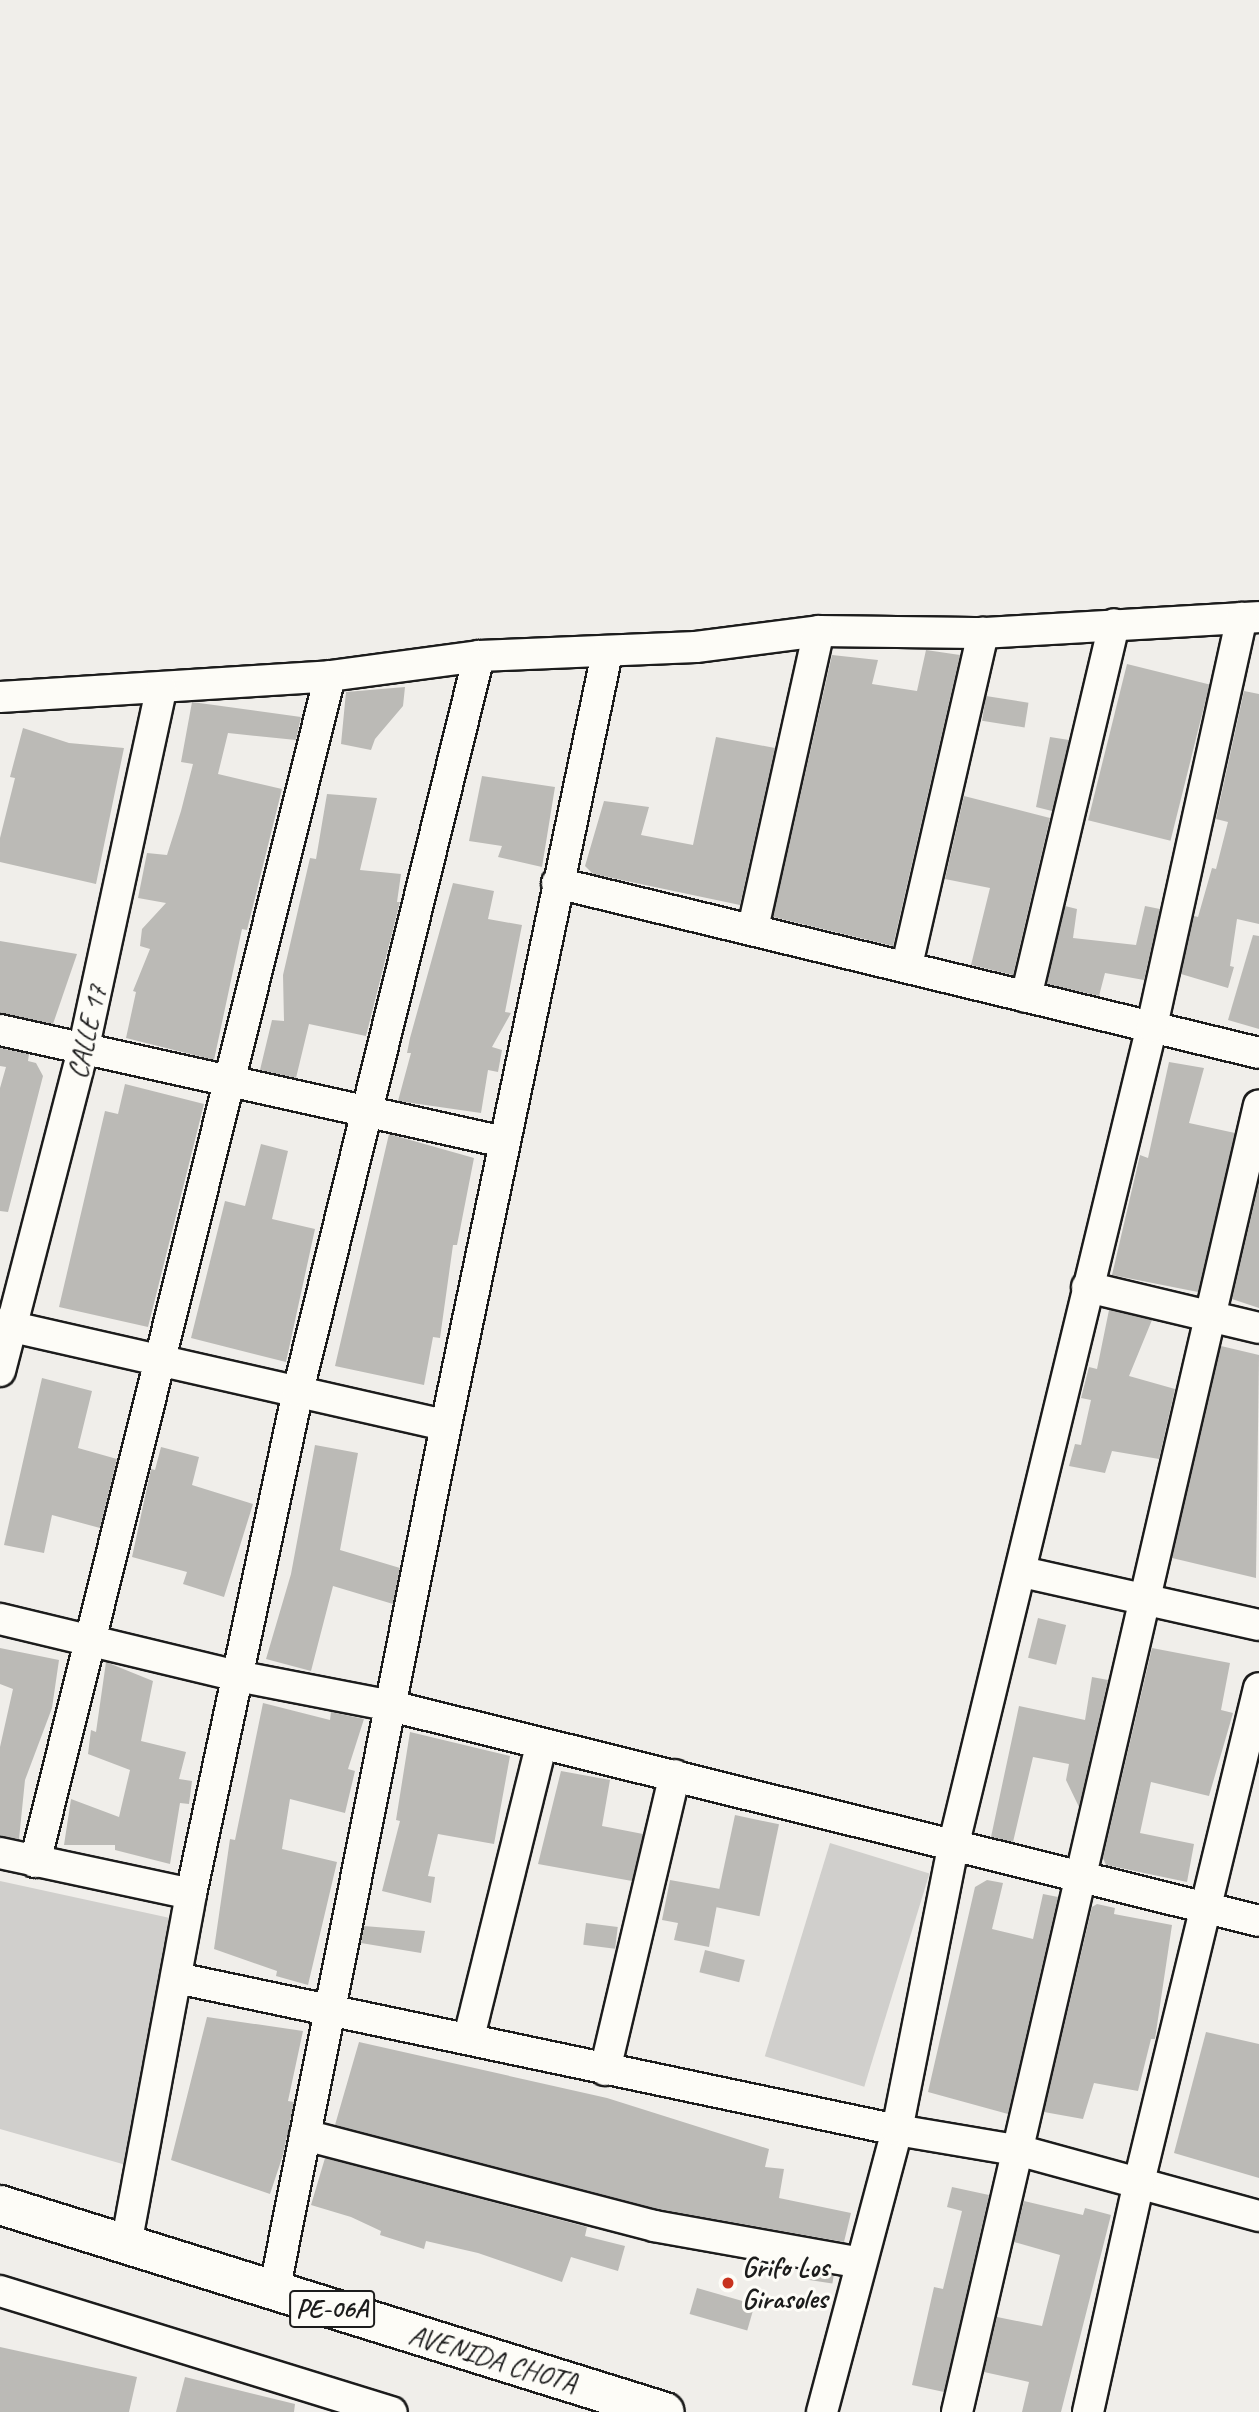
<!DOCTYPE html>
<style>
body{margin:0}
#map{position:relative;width:1259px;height:2412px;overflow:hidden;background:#f0eeea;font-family:Caveat,sans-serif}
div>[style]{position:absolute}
.green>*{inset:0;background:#d0cfcc;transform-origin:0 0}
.building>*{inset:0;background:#bbbab6;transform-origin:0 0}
.roads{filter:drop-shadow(2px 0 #1c1c1c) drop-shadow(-2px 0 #1c1c1c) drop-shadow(0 2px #1c1c1c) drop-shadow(0 -2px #1c1c1c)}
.street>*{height:30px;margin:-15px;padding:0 15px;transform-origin:15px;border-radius:15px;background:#fdfcf7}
.highway>*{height:38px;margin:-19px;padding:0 19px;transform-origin:19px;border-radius:19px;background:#fdfcf7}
.dots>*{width:19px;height:19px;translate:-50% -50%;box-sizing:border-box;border:4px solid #fdfcf7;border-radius:50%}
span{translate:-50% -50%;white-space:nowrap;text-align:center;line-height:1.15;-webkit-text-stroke:6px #fdfcf7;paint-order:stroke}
.shield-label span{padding:2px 5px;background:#fdfcf7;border:2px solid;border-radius:5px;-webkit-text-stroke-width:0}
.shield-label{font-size:26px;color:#1c1c1c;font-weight:700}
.street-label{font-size:28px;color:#1c1c1c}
.poi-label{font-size:28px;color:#1c1c1c;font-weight:700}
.left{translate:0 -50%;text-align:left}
</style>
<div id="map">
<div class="green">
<i style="left:830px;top:1843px;width:104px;height:223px;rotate:17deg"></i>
<i style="clip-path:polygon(0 1881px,170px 1918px,126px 2165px,0 2129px)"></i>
</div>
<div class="building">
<i style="clip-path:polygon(926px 650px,960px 655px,893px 946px,773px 917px,832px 655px,878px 660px,872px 684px,917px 691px)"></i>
<i style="left:1127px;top:664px;width:85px;height:161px;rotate:14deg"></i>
<i style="clip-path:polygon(405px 687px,403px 706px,375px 739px,371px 750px,341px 744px,346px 692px)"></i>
<i style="clip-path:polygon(1244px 691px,1259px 694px,1259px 924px,1237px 919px,1230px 966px,1234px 967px,1228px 988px,1181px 974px,1194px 916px,1198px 917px,1212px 868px,1216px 869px,1228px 822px,1216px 819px)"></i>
<i style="left:986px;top:696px;width:43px;height:25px;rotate:9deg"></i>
<i style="clip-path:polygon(192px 702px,301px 717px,296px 740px,228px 733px,218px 774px,282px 789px,247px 930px,242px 929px,214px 1060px,126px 1038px,136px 992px,133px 991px,150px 949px,140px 946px,142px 929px,166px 903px,138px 898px,147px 853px,167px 855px,181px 811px,193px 764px,181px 762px)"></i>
<i style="clip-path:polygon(23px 728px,69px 743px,124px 748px,96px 884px,0 862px,0 838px,15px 778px,10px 777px)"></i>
<i style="clip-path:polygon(716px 737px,775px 748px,740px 905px,593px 874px,585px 866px,604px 801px,649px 807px,641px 835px,693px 845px)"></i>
<i style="clip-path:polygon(1050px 737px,1069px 740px,1052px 811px,1036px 807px)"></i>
<i style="clip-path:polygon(482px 776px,555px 787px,542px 867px,498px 857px,502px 846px,469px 841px)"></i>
<i style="clip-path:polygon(327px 794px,377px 798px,360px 870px,401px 874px,397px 902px,400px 902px,366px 1036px,309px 1024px,296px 1078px,260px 1070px,272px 1020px,284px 1021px,283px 975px,310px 858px,316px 859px)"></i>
<i style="clip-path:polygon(964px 796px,1050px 818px,1013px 975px,971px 965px,990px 888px,945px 879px)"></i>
<i style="clip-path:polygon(453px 883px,494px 891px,488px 919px,522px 925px,505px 1012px,511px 1013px,492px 1047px,502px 1050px,498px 1072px,488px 1070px,481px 1113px,398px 1101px,411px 1053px,407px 1053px,410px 1038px)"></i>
<i style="clip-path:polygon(1065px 906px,1077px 909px,1073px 938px,1136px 945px,1145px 906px,1160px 909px,1144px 980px,1105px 973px,1099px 996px,1047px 984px)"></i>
<i style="clip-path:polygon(1253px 935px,1259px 936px,1259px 1029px,1228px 1020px)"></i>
<i style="clip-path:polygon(0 941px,77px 954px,53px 1024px,0 1013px)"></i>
<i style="clip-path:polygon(0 1048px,29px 1054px,28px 1061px,36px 1063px,43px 1076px,8px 1212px,0 1211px,0 1088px,6px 1067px,0 1066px)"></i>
<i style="clip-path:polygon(1169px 1062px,1204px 1068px,1189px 1123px,1235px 1133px,1198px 1292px,1112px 1275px,1140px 1155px,1148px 1158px)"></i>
<i style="clip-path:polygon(125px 1084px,204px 1104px,148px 1327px,59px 1307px,105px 1111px,118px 1114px)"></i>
<i style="clip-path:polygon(389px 1134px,474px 1158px,457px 1245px,453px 1245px,440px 1338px,433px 1337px,424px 1385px,335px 1366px)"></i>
<i style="clip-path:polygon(261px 1144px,288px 1151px,272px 1219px,315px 1229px,286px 1362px,191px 1338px,225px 1201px,245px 1206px)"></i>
<i style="clip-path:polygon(1259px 1183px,1259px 1308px,1232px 1299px)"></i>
<i style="clip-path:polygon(1109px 1310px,1152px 1320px,1129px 1376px,1175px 1389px,1159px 1459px,1112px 1451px,1105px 1473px,1069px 1466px,1075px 1444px,1081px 1445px,1091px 1400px,1081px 1398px,1089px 1367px,1097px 1369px)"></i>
<i style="clip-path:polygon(1221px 1346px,1259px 1355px,1256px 1578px,1172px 1558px)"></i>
<i style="clip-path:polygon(42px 1378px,92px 1391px,78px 1448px,117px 1459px,100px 1528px,52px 1515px,44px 1553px,4px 1545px)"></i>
<i style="clip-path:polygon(315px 1445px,358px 1453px,340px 1550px,400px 1568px,393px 1604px,333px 1586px,311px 1671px,266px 1659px,291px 1574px)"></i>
<i style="clip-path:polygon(161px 1447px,199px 1457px,192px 1485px,253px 1504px,224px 1597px,183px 1584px,187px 1572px,132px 1557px,151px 1469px,155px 1470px)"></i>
<i style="left:1038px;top:1618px;width:29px;height:41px;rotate:14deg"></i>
<i style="clip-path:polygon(0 1648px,59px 1660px,52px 1708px,25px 1780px,19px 1839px,0 1836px,0 1747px,13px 1689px,0 1684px)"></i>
<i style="clip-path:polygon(1152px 1648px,1230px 1663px,1221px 1710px,1233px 1713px,1209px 1796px,1151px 1782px,1140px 1833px,1194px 1844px,1187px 1882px,1106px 1865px,1103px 1858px)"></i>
<i style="clip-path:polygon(106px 1662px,153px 1681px,141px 1741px,186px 1752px,179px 1779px,192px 1781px,189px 1804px,180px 1803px,170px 1864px,115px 1850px,115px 1845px,64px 1845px,71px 1799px,119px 1817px,130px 1770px,88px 1754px,91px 1730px,96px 1732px)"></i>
<i style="clip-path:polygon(1092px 1677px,1108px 1680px,1079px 1807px,1066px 1780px,1069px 1764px,1033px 1757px,1013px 1842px,991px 1837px,1019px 1706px,1085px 1720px)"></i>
<i style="clip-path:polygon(263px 1703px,330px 1720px,331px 1712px,364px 1719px,348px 1769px,355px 1771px,345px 1813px,290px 1799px,282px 1849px,337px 1862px,308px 1985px,276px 1976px,277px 1971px,214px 1949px,230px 1839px,235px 1840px)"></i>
<i style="clip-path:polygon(410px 1732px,510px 1756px,494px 1844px,438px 1834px,428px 1876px,435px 1877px,431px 1903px,382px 1891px,400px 1821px,396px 1820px)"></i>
<i style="clip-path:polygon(561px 1771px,610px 1780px,602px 1826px,643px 1834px,632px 1881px,538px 1864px)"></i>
<i style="left:735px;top:1815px;width:45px;height:94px;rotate:12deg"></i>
<i style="clip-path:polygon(670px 1880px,720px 1889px,709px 1947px,674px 1940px,678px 1923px,662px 1920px)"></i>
<i style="clip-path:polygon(987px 1880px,1003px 1883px,992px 1929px,1033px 1939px,1043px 1894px,1058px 1897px,1008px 2114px,928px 2092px,975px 1887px)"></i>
<i style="clip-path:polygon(1097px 1904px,1115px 1908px,1114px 1914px,1172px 1925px,1155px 2039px,1151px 2039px,1138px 2091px,1094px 2083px,1083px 2119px,1044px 2112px,1092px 1907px)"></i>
<i style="left:586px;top:1923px;width:32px;height:22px;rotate:7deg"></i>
<i style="clip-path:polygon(364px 1926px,425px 1931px,421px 1953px,361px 1943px)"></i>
<i style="left:705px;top:1950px;width:41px;height:23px;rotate:14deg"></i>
<i style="clip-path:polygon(207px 2017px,303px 2031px,288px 2101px,294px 2102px,283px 2155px,270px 2194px,171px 2160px)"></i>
<i style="clip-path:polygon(1206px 2032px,1259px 2044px,1259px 2178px,1174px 2153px)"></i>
<i style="clip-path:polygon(359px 2042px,607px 2098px,769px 2149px,765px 2167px,784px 2169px,779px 2198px,851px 2213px,844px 2242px,658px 2209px,335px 2125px)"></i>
<i style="clip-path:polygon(325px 2158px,587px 2227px,585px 2236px,625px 2246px,618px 2271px,571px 2257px,562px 2282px,478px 2253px,426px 2241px,424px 2249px,380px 2235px,381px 2231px,351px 2217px,311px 2205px)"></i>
<i style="clip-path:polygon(952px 2187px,989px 2195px,944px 2392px,912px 2385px,934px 2287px,943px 2289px,962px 2211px,947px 2207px)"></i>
<i style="clip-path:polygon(1024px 2201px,1083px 2215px,1085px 2208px,1111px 2215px,1061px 2412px,1022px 2412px,1029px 2382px,984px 2372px,997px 2317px,1042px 2326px,1060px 2255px,1014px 2242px)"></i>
<i style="left:804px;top:2271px;width:30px;height:8px;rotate:9deg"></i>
<i style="left:697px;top:2288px;width:60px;height:27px;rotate:16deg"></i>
<i style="clip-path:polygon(0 2347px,137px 2377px,129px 2412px,0 2412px)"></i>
<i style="clip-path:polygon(185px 2377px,295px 2404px,294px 2412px,176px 2412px)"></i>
</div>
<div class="roads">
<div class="street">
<i style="left:0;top:697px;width:331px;rotate:-3.6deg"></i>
<i style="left:330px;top:676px;width:150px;rotate:-7.6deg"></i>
<i style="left:479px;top:656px;width:217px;rotate:-2.4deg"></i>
<i style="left:696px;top:647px;width:124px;rotate:-7.4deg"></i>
<i style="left:819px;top:631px;width:164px;rotate:0.7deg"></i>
<i style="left:983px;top:633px;width:276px;rotate:-3.3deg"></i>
<i style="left:557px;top:883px;width:722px;rotate:13.61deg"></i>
<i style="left:753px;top:928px;width:304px;rotate:-77.5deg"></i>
<i style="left:907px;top:965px;width:341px;rotate:-77.1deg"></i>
<i style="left:1026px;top:997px;width:383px;rotate:-76.7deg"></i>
<i style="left:0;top:1030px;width:516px;rotate:12.53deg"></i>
<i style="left:1087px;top:1287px;width:177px;rotate:13.4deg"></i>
<i style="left:0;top:1324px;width:457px;rotate:12.8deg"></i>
<i style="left:0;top:1371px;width:331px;rotate:-75.5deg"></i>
<i style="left:83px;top:1051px;width:370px;rotate:-77.8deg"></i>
<i style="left:1022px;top:1572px;width:243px;rotate:12.6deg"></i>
<i style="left:0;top:1619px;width:244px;rotate:13.5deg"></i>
<i style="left:237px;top:1676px;width:157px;rotate:11deg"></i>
<i style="left:391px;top:1706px;width:894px;rotate:13.91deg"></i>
<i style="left:0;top:1853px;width:195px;rotate:12.1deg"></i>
<i style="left:35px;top:1862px;width:1222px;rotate:-76.03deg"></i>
<i style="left:177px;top:1978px;width:736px;rotate:11.92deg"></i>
<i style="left:897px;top:2130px;width:126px;rotate:9.6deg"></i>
<i style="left:1021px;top:2151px;width:247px;rotate:15.3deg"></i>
<i style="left:469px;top:2037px;width:300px;rotate:-76.1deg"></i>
<i style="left:605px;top:2070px;width:303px;rotate:-76.7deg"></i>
<i style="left:305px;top:2135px;width:361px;rotate:14.6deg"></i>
<i style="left:654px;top:2226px;width:210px;rotate:10.1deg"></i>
<i style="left:126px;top:2245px;width:357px;rotate:-79.5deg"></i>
<i style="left:191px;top:1894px;width:514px;rotate:-77.99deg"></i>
<i style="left:298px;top:1391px;width:757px;rotate:-76.17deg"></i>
<i style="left:0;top:2291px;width:410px;rotate:17.2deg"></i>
<i style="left:274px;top:2292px;width:884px;rotate:-78.78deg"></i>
<i style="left:446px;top:1425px;width:789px;rotate:-78.22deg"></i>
<i style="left:822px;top:2412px;width:292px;rotate:-75.1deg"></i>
<i style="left:897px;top:2130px;width:293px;rotate:-78.8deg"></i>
<i style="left:954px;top:1843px;width:841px;rotate:-76.38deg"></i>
<i style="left:1152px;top:1026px;width:418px;rotate:-77.6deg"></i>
<i style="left:957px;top:2412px;width:1341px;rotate:-76.99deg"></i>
<i style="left:1088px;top:2412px;width:236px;rotate:-77.5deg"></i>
<i style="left:1139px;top:2182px;width:508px;rotate:-76.35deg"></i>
</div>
<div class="highway">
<i style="left:0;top:2205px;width:696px;rotate:17.29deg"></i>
</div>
</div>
<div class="dots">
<i style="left:728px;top:2283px;background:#c8321e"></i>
</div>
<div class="shield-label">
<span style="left:332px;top:2309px">PE-06A</span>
</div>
<div class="street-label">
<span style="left:87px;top:1032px;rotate:-77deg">CALLE 17</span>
<span style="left:493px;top:2359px;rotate:17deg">AVENIDA CHOTA</span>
</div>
<div class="poi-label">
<span class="left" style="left:742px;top:2283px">Grifo Los<br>Girasoles</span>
</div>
</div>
